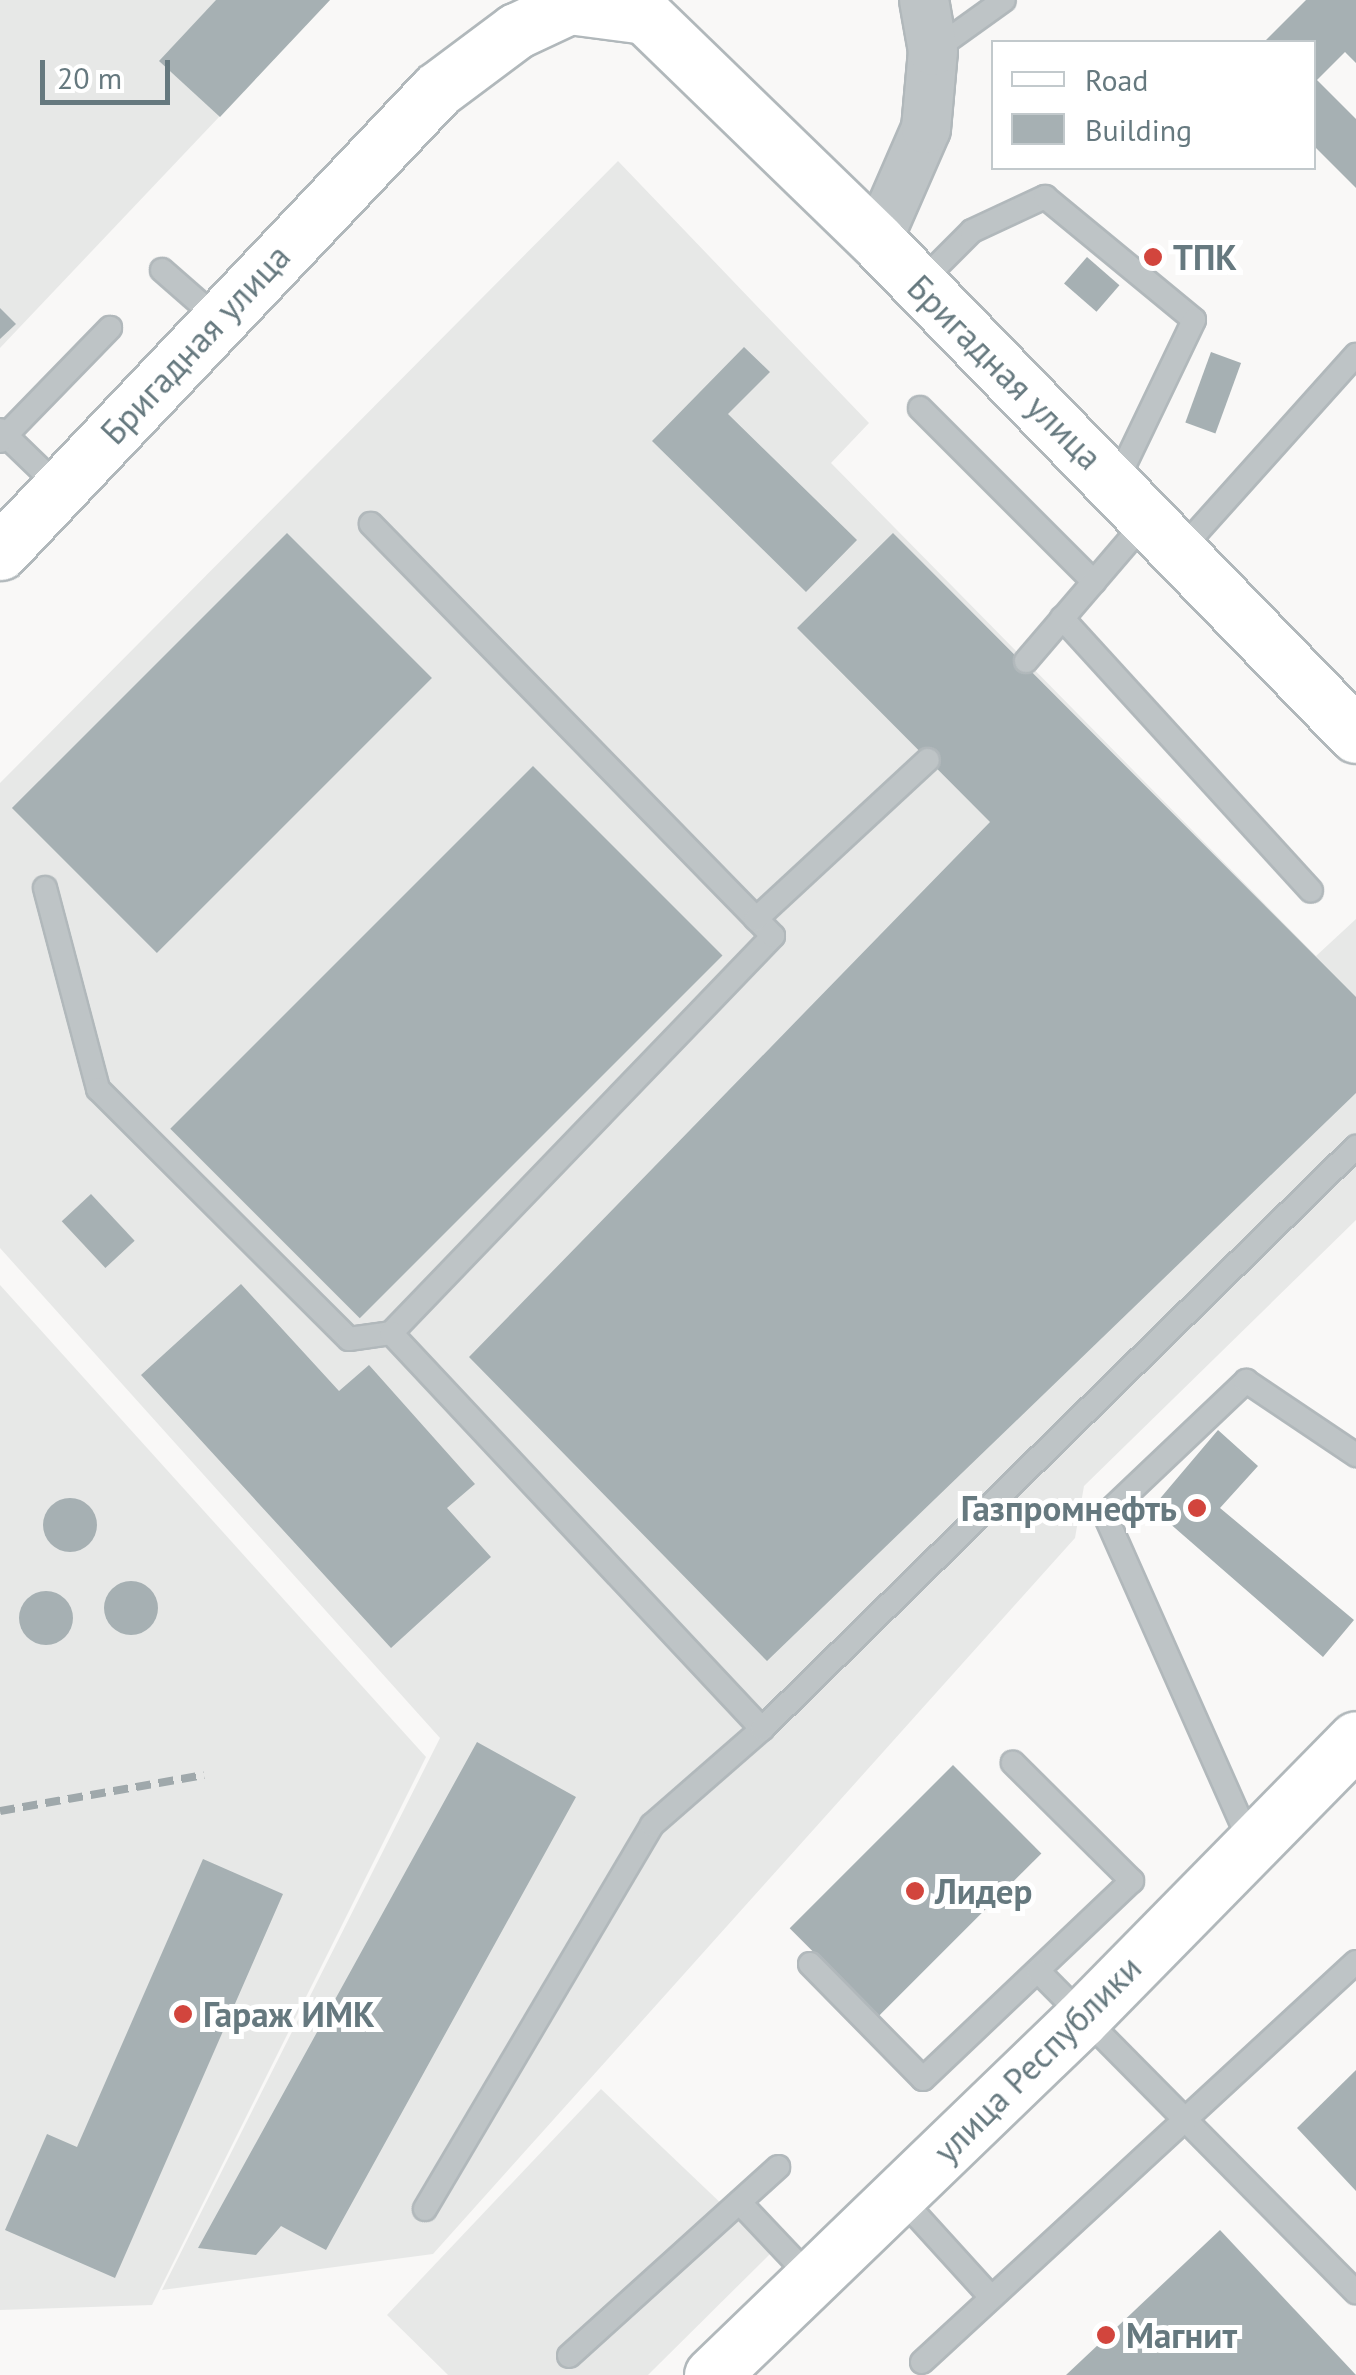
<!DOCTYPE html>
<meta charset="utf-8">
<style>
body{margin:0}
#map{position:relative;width:1356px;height:2375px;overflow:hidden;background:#f9f8f7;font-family:"PT Sans",sans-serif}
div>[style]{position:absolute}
.built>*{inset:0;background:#e7e8e7}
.building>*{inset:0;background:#a6b0b3;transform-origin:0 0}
.round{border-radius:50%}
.roads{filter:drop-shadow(2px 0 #b1b8bb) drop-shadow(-2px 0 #b1b8bb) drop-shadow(0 2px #b1b8bb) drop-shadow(0 -2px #b1b8bb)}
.service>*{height:22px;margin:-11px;padding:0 11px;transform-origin:11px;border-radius:11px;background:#bec4c6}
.minor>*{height:48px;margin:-24px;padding:0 24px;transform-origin:24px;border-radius:24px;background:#bec4c6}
.secondary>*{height:55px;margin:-27.5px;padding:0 27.5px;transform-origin:27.5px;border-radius:27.5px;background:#fff}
.primary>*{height:55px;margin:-27.5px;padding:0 27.5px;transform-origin:27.5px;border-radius:27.5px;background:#fff}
.rail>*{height:8px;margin-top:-4px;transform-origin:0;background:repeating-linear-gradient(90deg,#9fa8ab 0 15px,transparent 0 23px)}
.dots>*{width:28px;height:28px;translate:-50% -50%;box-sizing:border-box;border:5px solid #fff;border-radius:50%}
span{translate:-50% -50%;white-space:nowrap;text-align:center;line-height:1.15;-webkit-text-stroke:10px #fff;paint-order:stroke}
.poi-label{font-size:35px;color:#66797f;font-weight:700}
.left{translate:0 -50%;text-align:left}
.right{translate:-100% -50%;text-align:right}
.street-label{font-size:35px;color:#66797f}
.legend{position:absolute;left:991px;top:40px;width:325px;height:130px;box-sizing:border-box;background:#fff;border:2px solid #c2c9cc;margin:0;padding:12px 18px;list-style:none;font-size:30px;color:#66797f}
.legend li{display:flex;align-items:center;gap:20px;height:50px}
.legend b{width:50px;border:2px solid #c2c9cc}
.scale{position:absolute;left:40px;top:60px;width:130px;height:45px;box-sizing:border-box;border:5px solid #66797f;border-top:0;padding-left:12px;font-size:30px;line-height:35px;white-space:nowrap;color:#66797f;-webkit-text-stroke:8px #fff;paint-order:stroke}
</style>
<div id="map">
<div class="built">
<i style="clip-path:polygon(0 0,330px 0,0 348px)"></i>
<i style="clip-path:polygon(618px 161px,869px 423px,831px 463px,1316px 956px,1356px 919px,1356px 1220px,1084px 1486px,1075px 1538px,433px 2254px,162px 2290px,440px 1738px,0 1248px,0 783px)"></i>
<i style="clip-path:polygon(0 1285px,426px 1757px,152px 2305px,0 2310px)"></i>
<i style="clip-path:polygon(601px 2089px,772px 2252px,648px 2375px,448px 2375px,387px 2315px)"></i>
</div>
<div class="building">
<i style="clip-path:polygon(216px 0,330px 0,220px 117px,159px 61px)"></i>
<i style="clip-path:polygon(1306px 0,1356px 0,1356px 63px,1345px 52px,1317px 80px,1356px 119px,1356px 188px,1314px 146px,1314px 42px,1264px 42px)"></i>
<i style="left:1087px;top:257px;width:43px;height:35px;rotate:41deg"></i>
<i style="clip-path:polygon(0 308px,16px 324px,0 339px)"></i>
<i style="clip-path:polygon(744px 347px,770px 372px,728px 414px,857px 540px,806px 592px,652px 441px)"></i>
<i style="left:1211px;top:352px;width:32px;height:75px;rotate:20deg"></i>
<i style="left:287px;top:533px;width:205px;height:389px;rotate:45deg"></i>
<i style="clip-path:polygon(893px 533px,1356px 997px,1356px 1093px,767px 1661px,469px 1357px,990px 822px,797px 628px)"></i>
<i style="left:533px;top:766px;width:268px;height:513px;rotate:45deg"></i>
<i style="left:91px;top:1194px;width:64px;height:40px;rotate:47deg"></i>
<i style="clip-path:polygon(241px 1284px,339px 1391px,369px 1365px,475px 1484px,447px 1508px,491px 1557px,391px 1648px,141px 1375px)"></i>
<i style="clip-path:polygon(1218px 1430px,1258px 1466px,1220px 1508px,1354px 1620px,1323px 1657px,1152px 1508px)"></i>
<i class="round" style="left:43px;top:1498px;width:54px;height:54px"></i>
<i class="round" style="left:104px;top:1581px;width:54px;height:54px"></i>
<i class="round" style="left:19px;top:1591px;width:54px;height:54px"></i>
<i style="clip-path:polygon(477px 1742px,576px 1797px,326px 2250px,281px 2226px,256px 2255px,198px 2248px)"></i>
<i style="left:953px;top:1765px;width:125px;height:231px;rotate:45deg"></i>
<i style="clip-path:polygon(203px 1859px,283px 1894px,115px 2278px,5px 2230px,47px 2134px,77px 2147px)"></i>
<i style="clip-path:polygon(1356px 2070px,1356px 2191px,1297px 2128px)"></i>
<i style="clip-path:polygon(1220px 2230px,1356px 2375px,1066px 2375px)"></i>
</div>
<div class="roads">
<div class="service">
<i style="left:933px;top:51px;width:87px;rotate:-35.7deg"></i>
<i style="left:162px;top:270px;width:74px;rotate:41.2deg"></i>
<i style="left:918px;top:285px;width:76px;rotate:-45deg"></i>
<i style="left:972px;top:231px;width:81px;rotate:-25deg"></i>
<i style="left:1045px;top:197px;width:193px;rotate:39.5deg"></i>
<i style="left:1194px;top:320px;width:181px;rotate:115.6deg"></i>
<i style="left:920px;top:408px;width:246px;rotate:45deg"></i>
<i style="left:0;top:430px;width:83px;rotate:44deg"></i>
<i style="left:0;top:441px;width:158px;rotate:-45.8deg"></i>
<i style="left:1179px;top:552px;width:265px;rotate:-48.1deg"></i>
<i style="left:1062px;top:618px;width:369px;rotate:47.6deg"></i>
<i style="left:1026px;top:661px;width:186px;rotate:-49.4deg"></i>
<i style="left:45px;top:888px;width:208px;rotate:75.2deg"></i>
<i style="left:98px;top:1089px;width:354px;rotate:44.9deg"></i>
<i style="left:349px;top:1339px;width:42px;rotate:-8.1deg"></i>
<i style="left:391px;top:1333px;width:551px;rotate:-46.1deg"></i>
<i style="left:773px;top:936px;width:576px;rotate:-134.3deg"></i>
<i style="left:756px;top:919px;width:234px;rotate:-42.8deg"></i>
<i style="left:391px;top:1333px;width:543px;rotate:46.87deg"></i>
<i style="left:1250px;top:1842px;width:358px;rotate:-113.9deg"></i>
<i style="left:1105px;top:1515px;width:195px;rotate:-43.5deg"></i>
<i style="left:1246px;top:1381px;width:133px;rotate:33.9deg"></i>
<i style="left:810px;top:1964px;width:161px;rotate:45.5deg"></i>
<i style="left:923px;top:2079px;width:288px;rotate:-43.5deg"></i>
<i style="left:1132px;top:1881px;width:168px;rotate:-135.2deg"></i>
<i style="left:1038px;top:1971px;width:452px;rotate:45.3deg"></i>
<i style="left:899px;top:2196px;width:137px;rotate:47.7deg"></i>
<i style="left:741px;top:2204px;width:102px;rotate:46.6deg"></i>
<i style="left:425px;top:2209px;width:446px;rotate:-59.4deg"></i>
<i style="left:652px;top:1825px;width:146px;rotate:-41.1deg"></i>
<i style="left:762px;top:1729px;width:832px;rotate:-44.42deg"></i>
<i style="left:569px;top:2356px;width:282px;rotate:-42.1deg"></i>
<i style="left:922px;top:2362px;width:590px;rotate:-42.67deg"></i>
</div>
<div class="minor">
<i style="left:877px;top:241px;width:122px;rotate:-66.4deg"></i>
<i style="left:926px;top:129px;width:78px;rotate:-84.9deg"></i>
<i style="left:933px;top:51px;width:52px;rotate:-100deg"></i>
</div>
<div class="secondary">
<i style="left:0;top:552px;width:636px;rotate:-46.59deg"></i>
<i style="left:437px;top:90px;width:99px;rotate:-36.8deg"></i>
<i style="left:516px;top:31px;width:59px;rotate:-25.3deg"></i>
<i style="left:569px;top:6px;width:77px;rotate:7.5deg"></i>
<i style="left:645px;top:16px;width:323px;rotate:44.1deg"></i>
<i style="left:877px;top:241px;width:688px;rotate:45.88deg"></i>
</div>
<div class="primary">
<i style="left:712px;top:2375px;width:513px;rotate:-43.97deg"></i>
<i style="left:1081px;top:2019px;width:392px;rotate:-45.5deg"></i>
</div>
</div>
<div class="rail">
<i style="left:0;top:1811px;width:207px;rotate:-10deg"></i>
</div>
<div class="dots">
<i style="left:1153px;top:257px;background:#d2453d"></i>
<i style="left:1197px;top:1508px;background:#d2453d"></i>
<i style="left:915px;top:1891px;background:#d2453d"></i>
<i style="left:183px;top:2014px;background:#d2453d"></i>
<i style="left:1106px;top:2335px;background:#d2453d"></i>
</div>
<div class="poi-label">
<span class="left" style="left:1173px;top:257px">ТПК</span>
<span class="right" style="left:1177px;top:1508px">Газпромнефть</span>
<span class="left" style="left:935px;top:1891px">Лидер</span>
<span class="left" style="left:203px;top:2014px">Гараж ИМК</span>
<span class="left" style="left:1126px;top:2335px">Магнит</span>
</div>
<div class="street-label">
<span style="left:195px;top:344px;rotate:-47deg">Бригадная улица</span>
<span style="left:1005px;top:372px;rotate:45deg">Бригадная улица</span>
<span style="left:1037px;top:2059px;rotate:-45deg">улица Республики</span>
</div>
<ul class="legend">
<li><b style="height:12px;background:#fff"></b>Road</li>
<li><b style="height:28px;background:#a6b0b3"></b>Building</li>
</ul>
<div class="scale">20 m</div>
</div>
